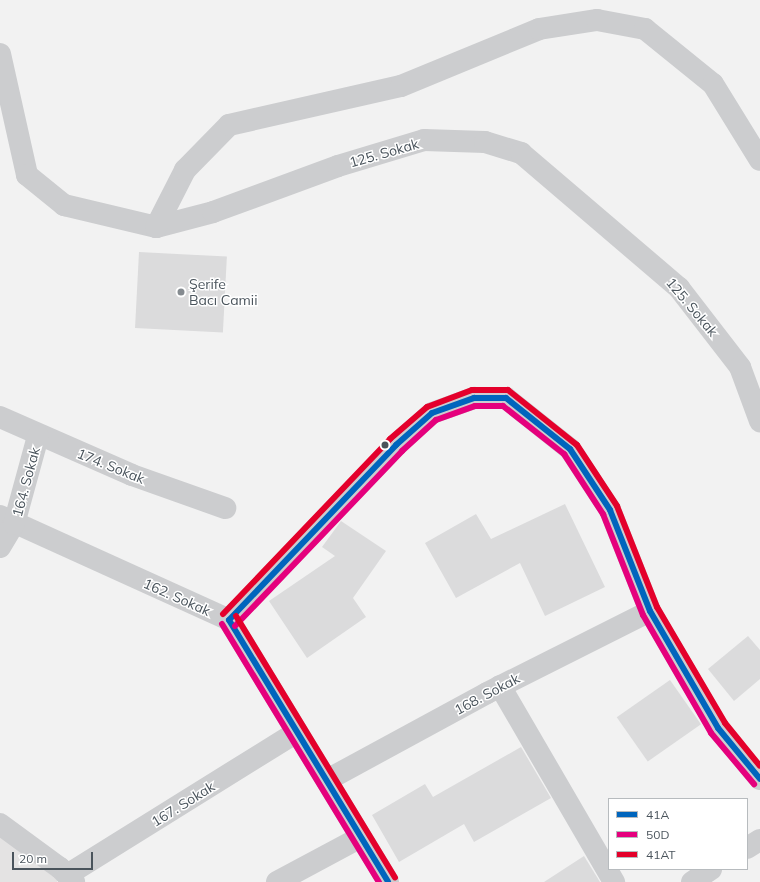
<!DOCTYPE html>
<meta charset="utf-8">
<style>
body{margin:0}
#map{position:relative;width:760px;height:882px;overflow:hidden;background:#f2f2f2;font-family:Mulish,sans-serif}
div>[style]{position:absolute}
.education>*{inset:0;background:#e4e3e3}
.building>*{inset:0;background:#dbdbdc;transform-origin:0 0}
.minor>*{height:22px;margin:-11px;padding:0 11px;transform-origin:11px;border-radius:11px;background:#cccdcf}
.bus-1>*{height:6px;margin:-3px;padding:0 3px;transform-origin:3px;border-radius:3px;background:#0065bd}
.bus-2>*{height:6px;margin:-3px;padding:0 3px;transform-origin:3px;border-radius:3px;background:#e5007d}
.bus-3>*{height:6px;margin:-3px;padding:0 3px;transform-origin:3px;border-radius:3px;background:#e4002b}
.dots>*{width:11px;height:11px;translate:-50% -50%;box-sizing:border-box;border:2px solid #fff;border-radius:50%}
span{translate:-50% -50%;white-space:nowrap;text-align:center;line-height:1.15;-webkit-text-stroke:3px #fff;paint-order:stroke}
.street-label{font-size:14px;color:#4a545c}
.poi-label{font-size:14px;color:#4a545c}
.left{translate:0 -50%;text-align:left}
.legend{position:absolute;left:608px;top:798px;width:140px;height:72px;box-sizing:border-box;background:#fff;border:1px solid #b7bbbe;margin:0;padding:5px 7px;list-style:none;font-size:12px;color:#4a545c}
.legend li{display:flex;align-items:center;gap:8px;height:20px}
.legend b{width:20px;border:1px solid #b7bbbe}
.scale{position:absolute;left:12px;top:852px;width:81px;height:18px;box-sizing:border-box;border:2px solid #4a545c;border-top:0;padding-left:5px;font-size:12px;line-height:14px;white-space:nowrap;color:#4a545c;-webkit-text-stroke:3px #fff;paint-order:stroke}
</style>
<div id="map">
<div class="education">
<i style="clip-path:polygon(0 833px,57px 880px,57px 882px,0 882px)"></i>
</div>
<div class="building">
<i style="left:139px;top:252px;width:88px;height:76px;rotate:3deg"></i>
<i style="clip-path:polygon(565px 504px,605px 587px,545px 616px,520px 563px,456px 598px,425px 543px,476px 514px,491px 539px)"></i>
<i style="clip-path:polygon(341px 521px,386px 551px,353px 598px,366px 617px,307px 658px,269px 601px,335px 556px,322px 547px)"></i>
<i style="clip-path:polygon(748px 636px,760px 650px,760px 679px,734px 701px,708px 669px)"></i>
<i style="left:670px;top:680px;width:54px;height:65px;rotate:55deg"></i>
<i style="clip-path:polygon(521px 747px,551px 798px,474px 842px,464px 824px,399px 862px,372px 815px,425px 784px,433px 797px)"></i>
<i style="clip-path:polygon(584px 856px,600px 882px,544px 882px)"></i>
</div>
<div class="minor">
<i style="left:0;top:54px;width:124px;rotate:77.4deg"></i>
<i style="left:27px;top:175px;width:48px;rotate:39deg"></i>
<i style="left:64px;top:205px;width:95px;rotate:13.4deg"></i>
<i style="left:156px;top:227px;width:59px;rotate:-14.7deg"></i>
<i style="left:213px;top:212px;width:133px;rotate:-20.2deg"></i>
<i style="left:338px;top:166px;width:90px;rotate:-16.8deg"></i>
<i style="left:424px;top:140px;width:61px;rotate:1.9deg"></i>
<i style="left:485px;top:142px;width:38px;rotate:17deg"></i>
<i style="left:521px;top:153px;width:208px;rotate:40.5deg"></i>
<i style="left:679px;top:288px;width:100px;rotate:52.3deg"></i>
<i style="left:740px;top:367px;width:58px;rotate:69.7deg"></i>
<i style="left:156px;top:227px;width:64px;rotate:-63deg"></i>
<i style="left:185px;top:170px;width:63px;rotate:-45.6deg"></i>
<i style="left:229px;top:125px;width:176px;rotate:-12.8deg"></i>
<i style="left:401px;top:86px;width:149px;rotate:-22.4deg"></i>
<i style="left:539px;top:29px;width:59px;rotate:-8.8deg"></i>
<i style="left:597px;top:20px;width:49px;rotate:10.6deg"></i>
<i style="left:645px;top:29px;width:87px;rotate:39deg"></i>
<i style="left:713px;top:84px;width:89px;rotate:58.3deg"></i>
<i style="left:0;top:417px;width:144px;rotate:23.7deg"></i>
<i style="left:132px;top:475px;width:99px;rotate:19.5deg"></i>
<i style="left:0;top:516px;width:252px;rotate:24.4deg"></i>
<i style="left:229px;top:620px;width:306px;rotate:58.7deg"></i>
<i style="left:0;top:547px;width:27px;rotate:-59deg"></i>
<i style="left:14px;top:524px;width:91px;rotate:-74.7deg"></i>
<i style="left:229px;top:620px;width:242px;rotate:-46.3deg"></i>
<i style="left:396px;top:445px;width:48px;rotate:-41.6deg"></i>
<i style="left:432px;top:413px;width:45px;rotate:-19.7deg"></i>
<i style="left:474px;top:398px;width:32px"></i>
<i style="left:506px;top:398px;width:82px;rotate:38.6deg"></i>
<i style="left:570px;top:449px;width:73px;rotate:56.7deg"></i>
<i style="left:610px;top:510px;width:109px;rotate:68.4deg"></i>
<i style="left:650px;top:611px;width:135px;rotate:59.8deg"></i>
<i style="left:718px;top:728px;width:66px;rotate:50.5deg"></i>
<i style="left:500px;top:686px;width:227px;rotate:59.8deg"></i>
<i style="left:327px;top:780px;width:182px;rotate:-28.5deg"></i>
<i style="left:487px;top:693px;width:182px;rotate:-26.7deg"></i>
<i style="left:0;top:824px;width:74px;rotate:36.3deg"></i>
<i style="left:60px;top:868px;width:20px;rotate:45deg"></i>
<i style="left:747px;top:848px;width:15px;rotate:-32deg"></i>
<i style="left:67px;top:875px;width:271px;rotate:-31.9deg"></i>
<i style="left:277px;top:882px;width:95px;rotate:-28.2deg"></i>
<i style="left:692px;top:882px;width:23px;rotate:-34deg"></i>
</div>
<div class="bus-1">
<i style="left:229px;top:620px;width:242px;rotate:-46.3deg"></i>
<i style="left:396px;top:445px;width:48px;rotate:-41.6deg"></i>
<i style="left:432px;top:413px;width:45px;rotate:-19.7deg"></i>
<i style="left:474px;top:398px;width:32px"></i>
<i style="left:506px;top:398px;width:82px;rotate:38.6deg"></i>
<i style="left:570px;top:449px;width:73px;rotate:56.7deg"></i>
<i style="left:610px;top:510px;width:109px;rotate:68.4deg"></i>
<i style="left:650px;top:611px;width:135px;rotate:59.8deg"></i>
<i style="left:718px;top:728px;width:66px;rotate:50.5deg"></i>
<i style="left:229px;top:620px;width:306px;rotate:58.7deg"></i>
</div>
<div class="bus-2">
<i style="left:222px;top:624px;width:302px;rotate:58.7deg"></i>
<i style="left:235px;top:626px;width:242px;rotate:-46.3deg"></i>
<i style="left:402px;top:451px;width:46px;rotate:-42.4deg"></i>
<i style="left:436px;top:420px;width:41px;rotate:-19.7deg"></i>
<i style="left:475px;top:406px;width:28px"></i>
<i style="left:503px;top:406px;width:78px;rotate:38.2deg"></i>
<i style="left:564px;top:454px;width:72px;rotate:57deg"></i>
<i style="left:603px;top:514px;width:109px;rotate:68.4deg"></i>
<i style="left:643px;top:615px;width:136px;rotate:60deg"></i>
<i style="left:711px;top:733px;width:67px;rotate:49.9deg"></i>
</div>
<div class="bus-3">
<i style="left:223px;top:614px;width:242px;rotate:-46.3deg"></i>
<i style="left:390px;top:439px;width:49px;rotate:-40.9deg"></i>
<i style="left:427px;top:407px;width:48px;rotate:-20.7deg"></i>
<i style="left:472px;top:390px;width:36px"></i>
<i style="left:508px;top:390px;width:88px;rotate:38.6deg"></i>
<i style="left:577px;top:445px;width:73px;rotate:56.7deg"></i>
<i style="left:617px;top:506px;width:109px;rotate:68.4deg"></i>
<i style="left:657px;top:607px;width:134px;rotate:59.6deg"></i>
<i style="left:725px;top:723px;width:55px;rotate:50.9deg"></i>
<i style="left:236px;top:616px;width:306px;rotate:58.7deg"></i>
</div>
<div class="dots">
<i style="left:181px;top:292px;background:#858b90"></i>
<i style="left:385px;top:445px;background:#4a545c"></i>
</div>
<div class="street-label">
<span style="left:384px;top:153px;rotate:-16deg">125. Sokak</span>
<span style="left:692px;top:307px;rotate:50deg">125. Sokak</span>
<span style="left:111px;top:466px;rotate:22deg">174. Sokak</span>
<span style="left:26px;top:482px;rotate:-75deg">164. Sokak</span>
<span style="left:177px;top:597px;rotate:24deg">162. Sokak</span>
<span style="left:487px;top:694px;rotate:-28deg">168. Sokak</span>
<span style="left:183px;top:804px;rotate:-32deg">167. Sokak</span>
</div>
<div class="poi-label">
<span class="left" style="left:189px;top:292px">Şerife<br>Bacı Camii</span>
</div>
<ul class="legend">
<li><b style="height:5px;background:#0065bd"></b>41A</li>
<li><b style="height:5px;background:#e5007d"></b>50D</li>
<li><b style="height:5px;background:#e4002b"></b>41AT</li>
</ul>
<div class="scale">20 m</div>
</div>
